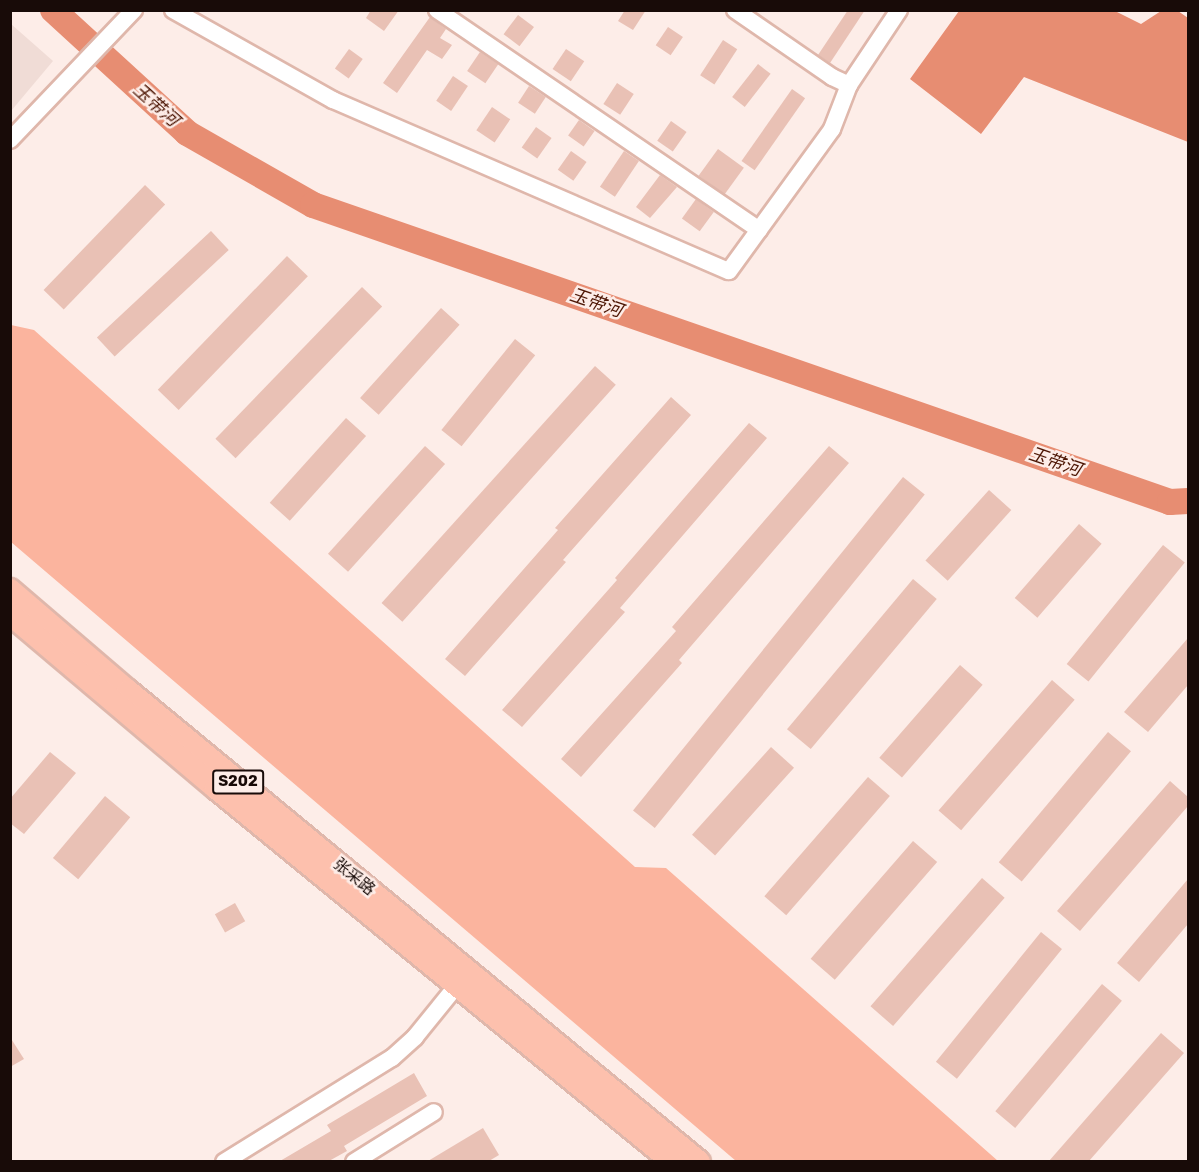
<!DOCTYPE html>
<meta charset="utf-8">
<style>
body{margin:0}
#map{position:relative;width:1199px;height:1172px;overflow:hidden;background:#fdede8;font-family:Rubik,"Noto Sans SC",sans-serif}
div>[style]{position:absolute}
.built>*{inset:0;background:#f0dcd6}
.green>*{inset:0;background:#fbb49e}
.water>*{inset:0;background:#e78d72}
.river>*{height:26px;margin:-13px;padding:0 13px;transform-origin:13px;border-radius:13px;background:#e78d72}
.building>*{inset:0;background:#e9c1b5;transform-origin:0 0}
.roads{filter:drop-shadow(2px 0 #dfb7ab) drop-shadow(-2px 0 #dfb7ab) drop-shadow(0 2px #dfb7ab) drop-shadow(0 -2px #dfb7ab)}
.minor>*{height:16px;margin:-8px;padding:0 8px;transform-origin:8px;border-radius:8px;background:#fff}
.major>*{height:22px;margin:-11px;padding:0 11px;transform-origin:11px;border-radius:11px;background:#fdc0ad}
span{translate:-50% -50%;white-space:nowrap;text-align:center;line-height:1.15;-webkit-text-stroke:5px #fdede8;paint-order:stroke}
.shield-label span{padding:2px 4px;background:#fdede8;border:2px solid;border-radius:4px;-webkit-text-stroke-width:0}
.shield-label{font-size:15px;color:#180b08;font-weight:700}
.street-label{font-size:16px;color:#180b08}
.water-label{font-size:18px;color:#4e1705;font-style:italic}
.frame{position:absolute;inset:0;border:12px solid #180b08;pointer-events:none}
</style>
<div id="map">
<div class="built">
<i style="clip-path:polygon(11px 24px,53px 61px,11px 111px)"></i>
</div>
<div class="green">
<i style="clip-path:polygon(11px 325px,34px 330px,635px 867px,666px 868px,998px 1161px,736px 1161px,11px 542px)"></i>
</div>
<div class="water">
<i style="clip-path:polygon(959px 11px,1115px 11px,1141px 24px,1161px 11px,1178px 11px,1188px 18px,1188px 142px,1024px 77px,981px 134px,910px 79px)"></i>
</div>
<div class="river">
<i style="left:53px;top:10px;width:182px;rotate:42.5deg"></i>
<i style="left:187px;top:133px;width:145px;rotate:29.7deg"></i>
<i style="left:313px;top:205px;width:907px;rotate:19.11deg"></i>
<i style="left:1170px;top:502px;width:18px;rotate:-3deg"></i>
</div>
<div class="building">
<i style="clip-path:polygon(371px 10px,399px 10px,384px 31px,366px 18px)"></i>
<i style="clip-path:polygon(625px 10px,646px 10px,633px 30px,618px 21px)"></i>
<i style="clip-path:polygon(848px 10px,865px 10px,830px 63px,818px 55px)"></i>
<i style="left:518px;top:15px;width:20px;height:24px;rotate:37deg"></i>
<i style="clip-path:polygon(430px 17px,446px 29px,440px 38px,452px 45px,442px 59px,427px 50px,397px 93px,383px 83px)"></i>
<i style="left:668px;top:27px;width:18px;height:22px;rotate:34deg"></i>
<i style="left:723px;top:40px;width:17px;height:42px;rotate:33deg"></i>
<i style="left:349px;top:49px;width:17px;height:24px;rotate:36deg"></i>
<i style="left:566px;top:49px;width:22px;height:24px;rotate:34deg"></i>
<i style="left:480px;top:52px;width:22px;height:23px;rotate:34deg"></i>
<i style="left:758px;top:64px;width:16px;height:42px;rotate:38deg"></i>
<i style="left:453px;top:76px;width:18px;height:30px;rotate:34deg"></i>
<i style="left:617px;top:83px;width:20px;height:25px;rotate:33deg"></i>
<i style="left:529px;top:86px;width:20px;height:20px;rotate:33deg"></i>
<i style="left:792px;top:89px;width:16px;height:88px;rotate:35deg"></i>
<i style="left:492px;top:107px;width:22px;height:28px;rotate:34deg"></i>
<i style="left:579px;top:120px;width:19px;height:19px;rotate:35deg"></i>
<i style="left:671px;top:121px;width:19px;height:24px;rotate:35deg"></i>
<i style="left:536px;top:127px;width:19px;height:25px;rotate:35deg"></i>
<i style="left:718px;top:149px;width:32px;height:33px;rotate:36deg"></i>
<i style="left:571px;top:151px;width:19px;height:23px;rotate:35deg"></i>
<i style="left:624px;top:151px;width:18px;height:43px;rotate:34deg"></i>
<i style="clip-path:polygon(660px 175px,677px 187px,650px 218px,636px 207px)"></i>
<i style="left:145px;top:185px;width:28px;height:146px;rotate:44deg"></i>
<i style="left:696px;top:199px;width:22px;height:24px;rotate:36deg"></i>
<i style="left:211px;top:231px;width:26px;height:156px;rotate:47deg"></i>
<i style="left:287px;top:256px;width:29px;height:186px;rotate:44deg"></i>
<i style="left:362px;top:287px;width:28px;height:211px;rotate:44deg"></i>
<i style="left:441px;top:308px;width:25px;height:121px;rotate:42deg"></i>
<i style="left:515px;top:339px;width:26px;height:117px;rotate:39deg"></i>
<i style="left:595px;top:366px;width:28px;height:319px;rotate:42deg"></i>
<i style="clip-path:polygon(671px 397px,691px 415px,563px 560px,566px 562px,465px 676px,445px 659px,558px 530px,555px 528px)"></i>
<i style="left:346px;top:418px;width:27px;height:114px;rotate:42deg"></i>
<i style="clip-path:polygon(749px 423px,767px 438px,620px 608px,625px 612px,522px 727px,502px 710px,617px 580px,615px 578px)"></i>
<i style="left:425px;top:446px;width:27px;height:145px;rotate:42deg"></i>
<i style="clip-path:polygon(829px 446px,849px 463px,679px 660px,682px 663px,581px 777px,561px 759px,676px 631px,672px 627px)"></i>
<i style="left:903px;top:477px;width:28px;height:429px;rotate:39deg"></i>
<i style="left:989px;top:490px;width:30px;height:95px;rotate:42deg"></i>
<i style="left:1079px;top:524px;width:30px;height:98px;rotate:41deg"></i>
<i style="left:1163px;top:545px;width:28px;height:153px;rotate:39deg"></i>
<i style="left:913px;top:579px;width:31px;height:196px;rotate:40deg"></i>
<i style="clip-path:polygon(1188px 638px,1188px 685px,1148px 732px,1124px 712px)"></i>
<i style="left:960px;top:665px;width:30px;height:123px;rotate:41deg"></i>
<i style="left:1052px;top:680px;width:30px;height:173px;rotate:41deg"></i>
<i style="left:1108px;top:732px;width:30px;height:170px;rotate:40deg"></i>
<i style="left:771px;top:747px;width:31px;height:118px;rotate:42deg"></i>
<i style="clip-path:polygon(50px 752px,76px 773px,24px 834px,10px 823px,10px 799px)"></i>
<i style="left:868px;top:777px;width:29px;height:158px;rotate:41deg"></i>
<i style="clip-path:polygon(1170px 781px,1188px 797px,1188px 806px,1080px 931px,1057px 911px)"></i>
<i style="left:105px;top:796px;width:33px;height:81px;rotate:40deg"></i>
<i style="left:913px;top:841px;width:32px;height:156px;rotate:41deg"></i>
<i style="left:982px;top:878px;width:30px;height:170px;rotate:41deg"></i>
<i style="clip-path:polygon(1188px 879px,1188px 924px,1139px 982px,1117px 963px)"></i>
<i style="left:235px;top:903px;width:21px;height:23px;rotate:61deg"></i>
<i style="left:1041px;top:932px;width:27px;height:167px;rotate:39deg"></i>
<i style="left:1102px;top:984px;width:26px;height:166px;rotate:40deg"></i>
<i style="clip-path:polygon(1161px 1033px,1184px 1053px,1089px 1161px,1049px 1161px)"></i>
<i style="clip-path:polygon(10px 1037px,24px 1059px,10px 1067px)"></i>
<i style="clip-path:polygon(414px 1073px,427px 1096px,344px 1146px,347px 1151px,329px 1161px,280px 1161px,331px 1131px,327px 1125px)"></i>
<i style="clip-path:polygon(483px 1128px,499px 1155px,489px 1161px,428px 1161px)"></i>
</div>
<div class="roads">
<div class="minor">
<i style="left:173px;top:10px;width:184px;rotate:29.4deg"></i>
<i style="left:333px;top:100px;width:431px;rotate:23.4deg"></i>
<i style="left:729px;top:271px;width:175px;rotate:-54deg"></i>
<i style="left:832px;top:129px;width:47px;rotate:-68.9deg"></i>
<i style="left:849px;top:85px;width:90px;rotate:-56.3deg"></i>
<i style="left:437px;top:10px;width:390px;rotate:34.3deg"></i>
<i style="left:735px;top:10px;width:118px;rotate:34.6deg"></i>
<i style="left:832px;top:77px;width:19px;rotate:25deg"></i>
<i style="left:10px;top:140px;width:180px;rotate:-46.4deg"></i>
<i style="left:224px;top:1162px;width:198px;rotate:-31.8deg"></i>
<i style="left:392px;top:1058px;width:31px;rotate:-42deg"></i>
<i style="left:415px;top:1037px;width:76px;rotate:-50.9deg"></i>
<i style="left:354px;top:1162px;width:94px;rotate:-32deg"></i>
</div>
<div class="major">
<i style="left:10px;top:590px;width:155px;rotate:40.6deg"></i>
<i style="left:128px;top:691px;width:740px;rotate:39.52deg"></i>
<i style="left:10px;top:614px;width:270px;rotate:40.2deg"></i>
<i style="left:216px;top:788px;width:591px;rotate:39.3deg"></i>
</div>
</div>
<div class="shield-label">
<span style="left:238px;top:782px">S202</span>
</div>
<div class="street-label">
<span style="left:354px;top:877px;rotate:39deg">张采路</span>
</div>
<div class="water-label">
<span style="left:156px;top:105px;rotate:42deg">玉带河</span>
<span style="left:596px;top:303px;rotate:19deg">玉带河</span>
<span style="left:1055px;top:462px;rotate:19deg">玉带河</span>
</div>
<div class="frame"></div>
</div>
